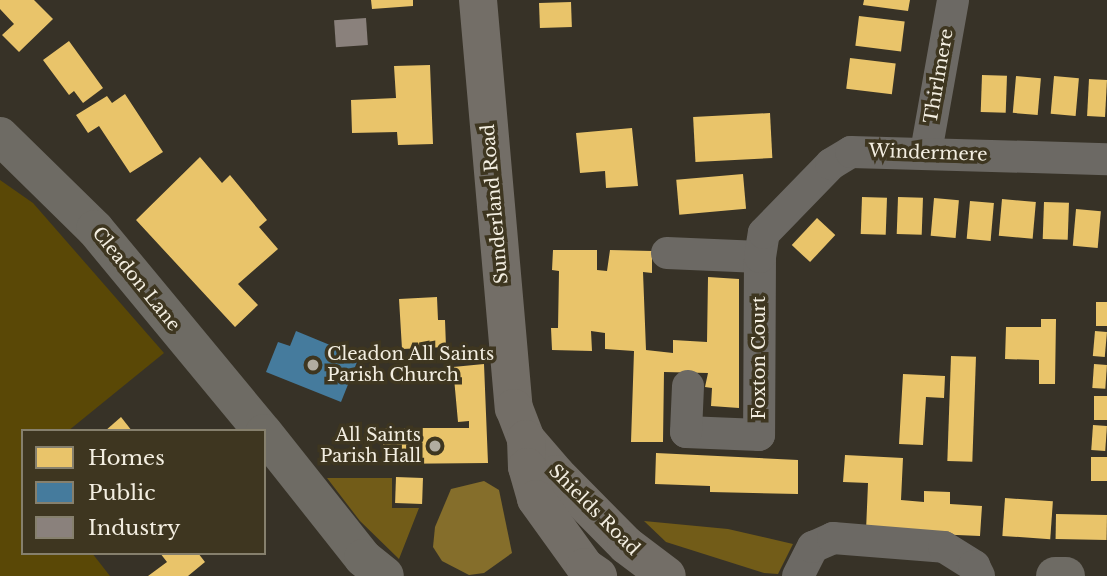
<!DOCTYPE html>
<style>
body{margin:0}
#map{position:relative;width:1107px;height:576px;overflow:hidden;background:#373227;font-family:"Libre Baskerville",serif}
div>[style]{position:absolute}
.green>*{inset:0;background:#5a4806}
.forest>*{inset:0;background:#725c18}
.water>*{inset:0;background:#856e2b}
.homes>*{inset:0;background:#e9c46a;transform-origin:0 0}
.public>*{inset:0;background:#457b9d}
.industry>*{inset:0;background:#8a817c;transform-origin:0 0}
.street>*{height:32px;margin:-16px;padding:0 16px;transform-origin:16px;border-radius:16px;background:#6c6964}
.secondary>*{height:38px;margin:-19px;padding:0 19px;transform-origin:19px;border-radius:19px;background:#6e6b64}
.highway>*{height:38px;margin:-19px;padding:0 19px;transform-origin:19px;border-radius:19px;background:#736e67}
.dots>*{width:19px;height:19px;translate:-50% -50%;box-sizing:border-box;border:4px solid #3e3620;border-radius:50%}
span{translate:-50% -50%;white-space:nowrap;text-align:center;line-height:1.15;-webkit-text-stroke:7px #3e3620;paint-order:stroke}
.street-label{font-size:18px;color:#f3eee1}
.poi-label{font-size:18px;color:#f3eee1}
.left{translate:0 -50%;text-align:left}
.right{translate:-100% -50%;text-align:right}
.legend{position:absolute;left:21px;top:429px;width:245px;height:126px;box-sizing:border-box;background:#3e3620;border:2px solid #86806d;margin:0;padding:9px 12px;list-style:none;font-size:21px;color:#f3eee1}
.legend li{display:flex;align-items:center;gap:14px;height:35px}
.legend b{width:35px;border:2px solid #86806d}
</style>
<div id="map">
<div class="green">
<i style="clip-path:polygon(0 180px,33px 203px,164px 353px,68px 431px,23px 431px,23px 553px,92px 553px,110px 576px,0 576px)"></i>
</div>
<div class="forest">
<i style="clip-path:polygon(327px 478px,392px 478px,392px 508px,419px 508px,399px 559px,360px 521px)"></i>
<i style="clip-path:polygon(644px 521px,728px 529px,793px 544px,778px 574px,764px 573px,666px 542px)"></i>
</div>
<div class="water">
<i style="clip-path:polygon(484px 481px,499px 490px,512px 553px,484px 573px,469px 575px,442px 561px,433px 547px,435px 527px,451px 489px)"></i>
</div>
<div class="homes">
<i style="clip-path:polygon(0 0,34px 0,53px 19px,19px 52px,2px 35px,14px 24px,0 9px)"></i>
<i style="clip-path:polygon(371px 0,413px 0,413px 6px,372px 9px)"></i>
<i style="clip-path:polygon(864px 0,910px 0,908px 11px,863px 5px)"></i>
<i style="left:571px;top:2px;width:25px;height:32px;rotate:88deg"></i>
<i style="left:859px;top:16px;width:46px;height:30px;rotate:7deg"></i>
<i style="clip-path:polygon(69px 41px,103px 88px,83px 103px,74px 91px,69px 95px,43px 60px)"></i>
<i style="left:850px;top:58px;width:46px;height:31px;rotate:7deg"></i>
<i style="clip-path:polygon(430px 65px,433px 144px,398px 145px,397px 132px,352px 133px,351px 100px,396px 98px,394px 66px)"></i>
<i style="left:982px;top:75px;width:25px;height:37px;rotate:2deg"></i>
<i style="left:1016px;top:76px;width:25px;height:37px;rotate:5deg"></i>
<i style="left:1054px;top:76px;width:25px;height:38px;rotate:5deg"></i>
<i style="left:1089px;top:79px;width:18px;height:37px;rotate:3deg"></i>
<i style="clip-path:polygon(125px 94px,163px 152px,130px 173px,99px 126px,88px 133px,76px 115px,107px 96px,112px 103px)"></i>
<i style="left:770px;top:113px;width:45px;height:77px;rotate:87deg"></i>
<i style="clip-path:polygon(632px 128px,638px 186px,606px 188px,605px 171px,580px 173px,576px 133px)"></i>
<i style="clip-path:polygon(200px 157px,222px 183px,230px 175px,267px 220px,259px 227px,278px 249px,238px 284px,258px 305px,235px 327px,136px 220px)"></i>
<i style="left:743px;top:174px;width:35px;height:67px;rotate:85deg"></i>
<i style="left:862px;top:197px;width:25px;height:37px;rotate:2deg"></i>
<i style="left:898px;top:197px;width:25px;height:37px;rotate:2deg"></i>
<i style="left:934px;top:198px;width:25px;height:38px;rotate:5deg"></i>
<i style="left:1002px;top:199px;width:34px;height:37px;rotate:5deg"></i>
<i style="left:970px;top:201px;width:24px;height:38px;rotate:5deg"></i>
<i style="left:1044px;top:202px;width:25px;height:37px;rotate:2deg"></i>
<i style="left:1076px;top:209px;width:25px;height:37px;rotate:5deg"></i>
<i style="left:817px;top:218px;width:25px;height:37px;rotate:43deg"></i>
<i style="clip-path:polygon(553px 250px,597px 250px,597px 270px,607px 271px,610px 250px,652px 251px,652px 273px,643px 272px,646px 350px,673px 353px,673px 340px,707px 342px,708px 277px,739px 279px,739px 408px,711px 406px,712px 388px,705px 387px,708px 373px,664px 372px,663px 442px,631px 442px,634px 351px,605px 349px,605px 333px,591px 331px,592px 351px,552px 350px,551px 328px,558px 328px,559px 271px,552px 270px)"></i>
<i style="clip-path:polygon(437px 297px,438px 320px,445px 320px,446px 347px,402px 349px,399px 299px)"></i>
<i style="left:1096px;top:302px;width:11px;height:24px"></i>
<i style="clip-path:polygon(1041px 319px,1056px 319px,1055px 384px,1039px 384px,1039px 360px,1005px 359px,1006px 327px,1041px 327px)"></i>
<i style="left:1095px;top:331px;width:12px;height:25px;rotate:5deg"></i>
<i style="left:951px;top:356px;width:25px;height:105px;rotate:2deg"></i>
<i style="clip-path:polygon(484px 364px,488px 463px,383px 464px,383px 428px,469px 428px,469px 421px,458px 422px,453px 367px)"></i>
<i style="left:1094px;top:364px;width:13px;height:24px;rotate:4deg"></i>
<i style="clip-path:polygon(903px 374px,945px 376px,944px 398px,926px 397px,923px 445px,899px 444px)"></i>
<i style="left:1094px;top:396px;width:13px;height:24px"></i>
<i style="clip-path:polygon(121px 417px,132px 431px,105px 431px)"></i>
<i style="left:1093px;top:425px;width:14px;height:25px;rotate:4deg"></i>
<i style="clip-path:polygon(656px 453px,798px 460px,798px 494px,710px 492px,710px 486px,655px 484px)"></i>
<i style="clip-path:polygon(845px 455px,903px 458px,901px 500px,924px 502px,924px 491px,950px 492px,950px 504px,982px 506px,980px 536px,866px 531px,868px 483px,843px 482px)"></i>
<i style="left:1091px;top:457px;width:16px;height:24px"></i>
<i style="left:396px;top:477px;width:27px;height:26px;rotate:2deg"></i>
<i style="left:1005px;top:498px;width:48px;height:38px;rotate:4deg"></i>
<i style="left:1056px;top:514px;width:51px;height:25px;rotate:1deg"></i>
<i style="clip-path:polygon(160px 553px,198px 553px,205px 562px,188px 576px,148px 576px,167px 562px)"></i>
</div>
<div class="public">
<i style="clip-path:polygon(296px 331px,359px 357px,341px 402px,266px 372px,278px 342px,290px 346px)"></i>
</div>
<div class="industry">
<i style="left:366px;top:18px;width:27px;height:32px;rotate:86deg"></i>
</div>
<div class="street">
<i style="left:926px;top:152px;width:154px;rotate:-79.9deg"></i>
<i style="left:667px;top:253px;width:93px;rotate:2.5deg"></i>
<i style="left:760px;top:257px;width:178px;rotate:90.3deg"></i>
<i style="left:759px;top:435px;width:73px;rotate:-177.6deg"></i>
<i style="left:686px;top:432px;width:46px;rotate:-87.5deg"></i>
<i style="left:760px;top:257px;width:24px;rotate:-81deg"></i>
<i style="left:764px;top:233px;width:96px;rotate:-45.8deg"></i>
<i style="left:831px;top:164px;width:23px;rotate:-31deg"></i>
<i style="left:851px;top:152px;width:256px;rotate:1.6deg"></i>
<i style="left:798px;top:576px;width:33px;rotate:-63deg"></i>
<i style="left:813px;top:547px;width:22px;rotate:-24deg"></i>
<i style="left:833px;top:538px;width:111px;rotate:4.6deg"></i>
<i style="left:944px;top:547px;width:36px;rotate:32deg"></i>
<i style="left:974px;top:566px;width:11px;rotate:63deg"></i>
</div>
<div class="secondary">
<i style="left:0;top:136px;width:133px;rotate:44.4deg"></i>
<i style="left:95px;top:229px;width:262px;rotate:50.4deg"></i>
<i style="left:264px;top:433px;width:159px;rotate:51.6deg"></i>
<i style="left:363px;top:558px;width:28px;rotate:39deg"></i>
<i style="left:1055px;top:576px;width:11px"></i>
</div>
<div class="highway">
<i style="left:478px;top:0;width:410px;rotate:85deg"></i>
<i style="left:514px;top:408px;width:33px;rotate:69deg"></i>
<i style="left:526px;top:439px;width:46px;rotate:49.4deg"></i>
<i style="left:556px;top:474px;width:100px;rotate:45.4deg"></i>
<i style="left:626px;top:545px;width:51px;rotate:37.1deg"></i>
<i style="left:526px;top:439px;width:28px;rotate:88deg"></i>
<i style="left:527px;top:467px;width:33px;rotate:74deg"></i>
<i style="left:536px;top:499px;width:84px;rotate:54.2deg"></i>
<i style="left:585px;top:567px;width:16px;rotate:35deg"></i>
</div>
<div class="dots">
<i style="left:313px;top:365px;background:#b1aca0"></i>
<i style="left:435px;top:446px;background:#b1aca0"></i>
</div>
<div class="street-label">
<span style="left:939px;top:76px;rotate:-80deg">Thirlmere</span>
<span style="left:928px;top:153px;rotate:2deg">Windermere</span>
<span style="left:495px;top:204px;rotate:-95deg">Sunderland Road</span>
<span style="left:136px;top:279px;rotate:51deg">Cleadon Lane</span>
<span style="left:759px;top:358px;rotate:-90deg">Foxton Court</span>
<span style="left:594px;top:510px;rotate:45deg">Shields Road</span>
</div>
<div class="poi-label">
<span class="left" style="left:327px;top:365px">Cleadon All Saints<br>Parish Church</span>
<span class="right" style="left:421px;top:446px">All Saints<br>Parish Hall</span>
</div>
<ul class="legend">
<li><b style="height:19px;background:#e9c46a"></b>Homes</li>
<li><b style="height:19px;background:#457b9d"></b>Public</li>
<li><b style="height:19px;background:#8a817c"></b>Industry</li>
</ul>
</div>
